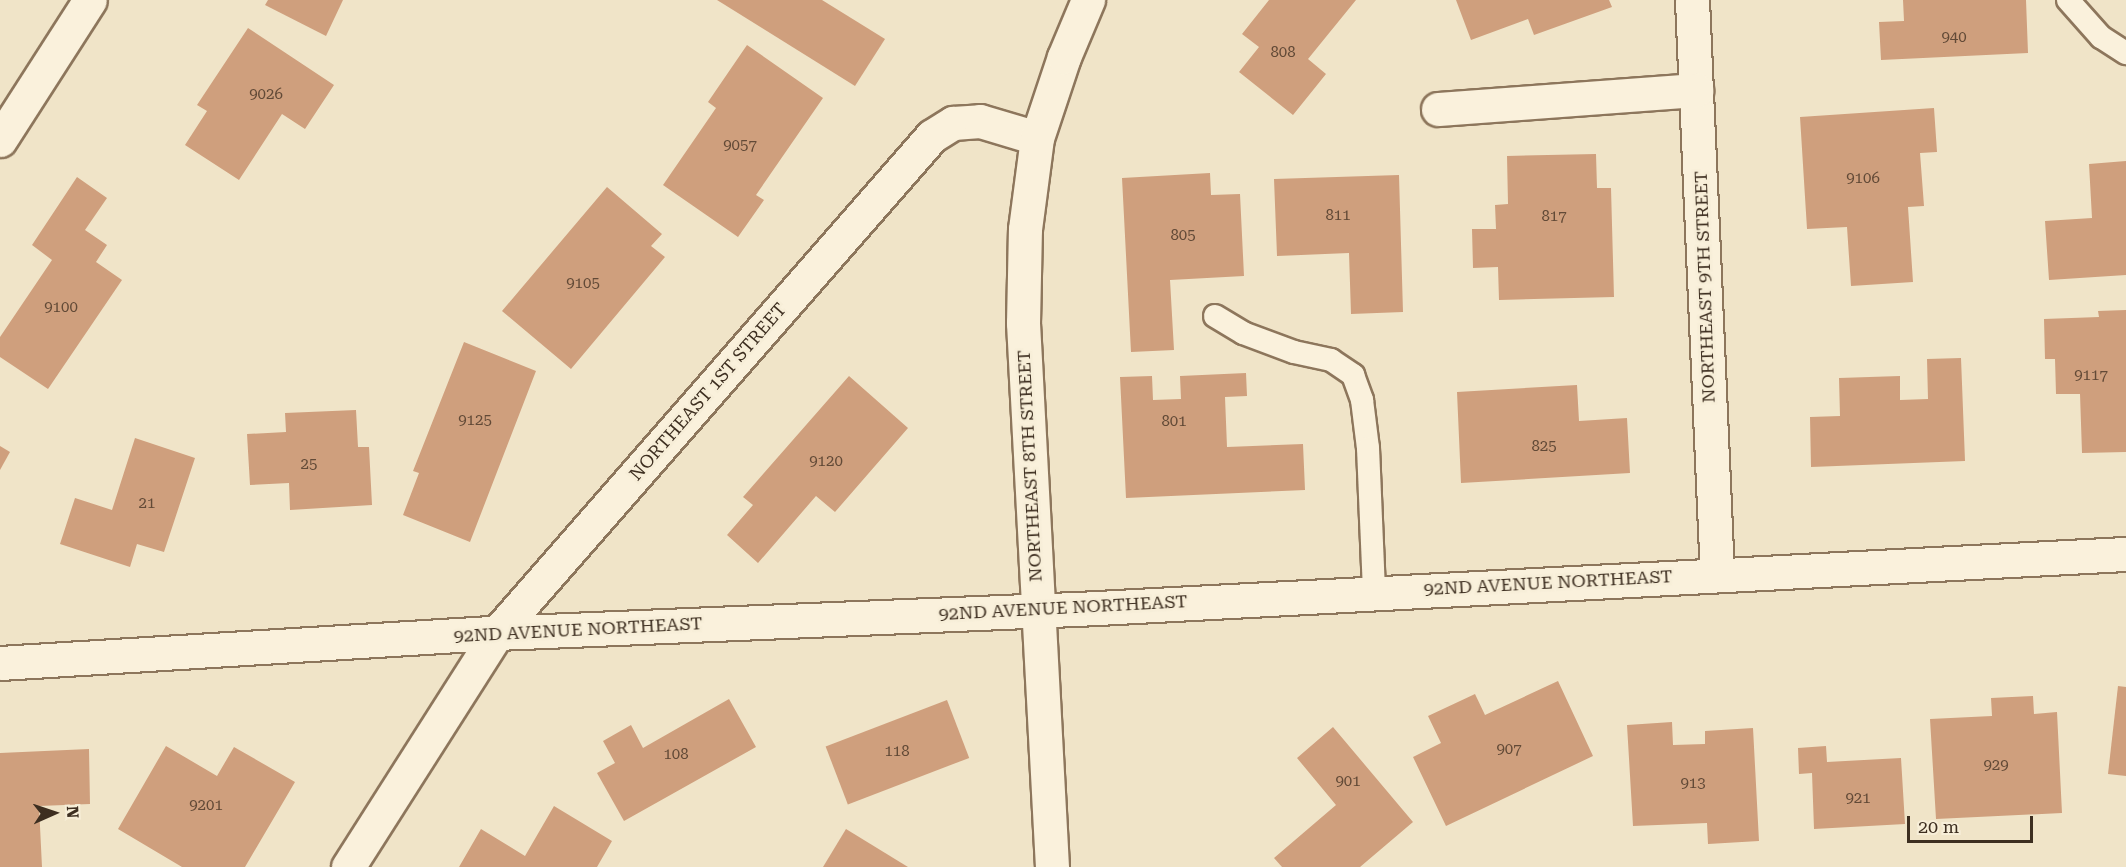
<!DOCTYPE html>
<style>
body{margin:0}
#map{position:relative;width:2126px;height:867px;overflow:hidden;background:#f0e4c8;font-family:"Roboto Serif",serif}
div>[style]{position:absolute}
.building>*{inset:0;background:#cf9f7d;transform-origin:0 0}
.roads{filter:drop-shadow(2px 0 #8d765c) drop-shadow(-2px 0 #8d765c) drop-shadow(0 2px #8d765c) drop-shadow(0 -2px #8d765c)}
.lane>*{height:22px;margin:-11px;padding:0 11px;transform-origin:11px;border-radius:11px;background:#faf1dc}
.street>*{height:33px;margin:-16.5px;padding:0 16.5px;transform-origin:16.5px;border-radius:16.5px;background:#faf1dc}
.secondary>*{height:33px;margin:-16.5px;padding:0 16.5px;transform-origin:16.5px;border-radius:16.5px;background:#faf1dc}
span{translate:-50% -50%;white-space:nowrap;text-align:center;line-height:1.15;-webkit-text-stroke:5px #f7eed8;paint-order:stroke}
.number-label{font-size:15px;color:#624a37}
.number-label span{-webkit-text-stroke-width:0}
.street-label{font-size:18px;color:#3d2e20}
.north{position:absolute;left:24px;top:783px;width:60px;height:60px;-webkit-text-stroke:4px #f7eed8;paint-order:stroke;rotate:87deg;font-size:16px;font-weight:700;line-height:24px;text-align:center;color:#3d2e20}
.north::after{content:'';display:block;margin:auto;width:21px;height:27px;background:#3d2e20;clip-path:polygon(50% 0,100% 100%,50% 72%,0 100%)}
.scale{position:absolute;left:1907px;top:816px;width:126px;height:27px;box-sizing:border-box;border:3px solid #3d2e20;border-top:0;padding-left:8px;font-size:18px;line-height:21px;white-space:nowrap;color:#3d2e20;-webkit-text-stroke:4px #f7eed8;paint-order:stroke}
</style>
<div id="map">
<div class="building">
<i style="clip-path:polygon(268px 0,343px 0,326px 36px,265px 5px)"></i>
<i style="clip-path:polygon(717px 0,822px 0,885px 39px,855px 86px)"></i>
<i style="clip-path:polygon(1269px 0,1356px 0,1308px 59px,1326px 74px,1293px 115px,1239px 72px,1259px 47px,1242px 34px)"></i>
<i style="clip-path:polygon(1456px 0,1609px 0,1612px 7px,1534px 35px,1528px 19px,1471px 40px)"></i>
<i style="clip-path:polygon(1903px 0,2026px 0,2028px 53px,1881px 60px,1879px 22px,1904px 21px)"></i>
<i style="clip-path:polygon(248px 28px,334px 85px,305px 129px,282px 114px,239px 180px,185px 145px,207px 111px,197px 105px)"></i>
<i style="clip-path:polygon(747px 45px,823px 98px,756px 195px,764px 200px,738px 237px,663px 185px,716px 108px,708px 102px)"></i>
<i style="clip-path:polygon(1934px 108px,1937px 152px,1920px 153px,1924px 206px,1908px 207px,1913px 282px,1851px 286px,1847px 227px,1807px 229px,1800px 117px)"></i>
<i style="clip-path:polygon(1596px 154px,1597px 188px,1611px 188px,1614px 297px,1499px 300px,1498px 267px,1473px 268px,1472px 229px,1496px 229px,1495px 205px,1508px 204px,1507px 156px)"></i>
<i style="clip-path:polygon(2126px 161px,2126px 275px,2049px 280px,2045px 221px,2092px 218px,2089px 164px)"></i>
<i style="clip-path:polygon(1210px 173px,1211px 195px,1240px 194px,1244px 276px,1170px 280px,1174px 350px,1131px 352px,1122px 178px)"></i>
<i style="clip-path:polygon(1399px 175px,1403px 312px,1351px 314px,1349px 253px,1277px 256px,1274px 179px)"></i>
<i style="clip-path:polygon(77px 177px,107px 198px,85px 230px,107px 245px,96px 262px,122px 280px,48px 389px,0 357px,0 337px,52px 260px,32px 245px)"></i>
<i style="clip-path:polygon(607px 187px,662px 234px,651px 246px,665px 257px,571px 369px,502px 311px)"></i>
<i style="clip-path:polygon(2126px 310px,2126px 452px,2082px 453px,2080px 394px,2056px 394px,2055px 359px,2045px 359px,2044px 319px,2099px 317px,2098px 311px)"></i>
<i style="clip-path:polygon(464px 342px,536px 371px,470px 542px,403px 515px,419px 473px,413px 471px)"></i>
<i style="clip-path:polygon(1961px 358px,1965px 461px,1811px 467px,1810px 417px,1840px 416px,1839px 378px,1900px 376px,1900px 400px,1928px 399px,1927px 359px)"></i>
<i style="clip-path:polygon(1246px 373px,1247px 396px,1225px 397px,1227px 447px,1303px 444px,1305px 490px,1126px 498px,1120px 377px,1152px 376px,1153px 400px,1181px 399px,1180px 376px)"></i>
<i style="clip-path:polygon(849px 376px,908px 428px,835px 512px,816px 496px,758px 563px,727px 535px,753px 505px,743px 497px)"></i>
<i style="clip-path:polygon(1577px 385px,1579px 421px,1627px 418px,1630px 473px,1461px 483px,1457px 392px)"></i>
<i style="clip-path:polygon(356px 410px,358px 447px,369px 447px,372px 505px,290px 510px,289px 483px,250px 485px,247px 434px,286px 432px,285px 413px)"></i>
<i style="clip-path:polygon(135px 438px,195px 458px,164px 552px,137px 544px,130px 567px,60px 544px,75px 498px,112px 510px)"></i>
<i style="clip-path:polygon(0 446px,10px 452px,0 470px)"></i>
<i style="clip-path:polygon(1558px 681px,1593px 756px,1446px 826px,1413px 757px,1441px 743px,1428px 716px,1475px 694px,1485px 715px)"></i>
<i style="clip-path:polygon(2118px 686px,2126px 687px,2126px 776px,2108px 774px)"></i>
<i style="clip-path:polygon(2033px 696px,2034px 714px,2057px 712px,2062px 813px,1936px 819px,1930px 719px,1992px 716px,1991px 698px)"></i>
<i style="clip-path:polygon(729px 699px,756px 747px,624px 821px,597px 773px,615px 763px,603px 741px,631px 725px,643px 748px)"></i>
<i style="left:947px;top:700px;width:62px;height:130px;rotate:69deg"></i>
<i style="clip-path:polygon(1672px 722px,1673px 745px,1705px 744px,1705px 731px,1753px 728px,1759px 841px,1708px 844px,1707px 823px,1633px 826px,1627px 725px)"></i>
<i style="clip-path:polygon(1333px 727px,1413px 822px,1360px 867px,1282px 867px,1274px 858px,1336px 805px,1297px 758px)"></i>
<i style="clip-path:polygon(166px 746px,217px 776px,234px 747px,295px 782px,245px 867px,182px 867px,118px 829px)"></i>
<i style="clip-path:polygon(1826px 746px,1827px 762px,1901px 758px,1905px 824px,1814px 829px,1812px 773px,1799px 774px,1798px 748px)"></i>
<i style="clip-path:polygon(89px 749px,90px 804px,39px 806px,42px 867px,0 867px,0 753px)"></i>
<i style="clip-path:polygon(554px 806px,612px 841px,597px 867px,459px 867px,481px 829px,525px 856px)"></i>
<i style="clip-path:polygon(846px 829px,908px 867px,823px 867px)"></i>
</div>
<div class="roads">
<div class="lane">
<i style="left:2068px;top:0;width:50px;rotate:48.3deg"></i>
<i style="left:2101px;top:37px;width:30px;rotate:33deg"></i>
<i style="left:1215px;top:316px;width:33px;rotate:31deg"></i>
<i style="left:1243px;top:333px;width:54px;rotate:20.4deg"></i>
<i style="left:1294px;top:352px;width:38px;rotate:12deg"></i>
<i style="left:1331px;top:360px;width:27px;rotate:34deg"></i>
<i style="left:1353px;top:375px;width:27px;rotate:70deg"></i>
<i style="left:1362px;top:400px;width:48px;rotate:82.9deg"></i>
<i style="left:1368px;top:448px;width:144px;rotate:87.6deg"></i>
</div>
<div class="street">
<i style="left:1692px;top:0;width:576px;rotate:87.51deg"></i>
<i style="left:1438px;top:109px;width:259px;rotate:-4.2deg"></i>
<i style="left:348px;top:867px;width:277px;rotate:-57.5deg"></i>
<i style="left:497px;top:633px;width:660px;rotate:-48.81deg"></i>
<i style="left:932px;top:136px;width:25px;rotate:-32deg"></i>
<i style="left:953px;top:123px;width:27px;rotate:-4deg"></i>
<i style="left:980px;top:121px;width:59px;rotate:16.6deg"></i>
</div>
<div class="secondary">
<i style="left:0;top:140px;width:166px;rotate:-57.3deg"></i>
<i style="left:0;top:663px;width:498px;rotate:-3.5deg"></i>
<i style="left:497px;top:633px;width:602px;rotate:-2.38deg"></i>
<i style="left:1098px;top:608px;width:1029px;rotate:-3.01deg"></i>
<i style="left:1052px;top:867px;width:545px;rotate:-93.05deg"></i>
<i style="left:1023px;top:323px;width:94px;rotate:-88.8deg"></i>
<i style="left:1025px;top:229px;width:92px;rotate:-82.5deg"></i>
<i style="left:1037px;top:138px;width:85px;rotate:-71.6deg"></i>
<i style="left:1064px;top:57px;width:62px;rotate:-67.2deg"></i>
</div>
</div>
<div class="number-label">
<span style="left:1954px;top:38px">940</span>
<span style="left:1283px;top:53px">808</span>
<span style="left:266px;top:95px">9026</span>
<span style="left:740px;top:146px">9057</span>
<span style="left:1863px;top:179px">9106</span>
<span style="left:1338px;top:216px">811</span>
<span style="left:1554px;top:217px">817</span>
<span style="left:1183px;top:236px">805</span>
<span style="left:583px;top:284px">9105</span>
<span style="left:61px;top:308px">9100</span>
<span style="left:2091px;top:376px">9117</span>
<span style="left:475px;top:421px">9125</span>
<span style="left:1174px;top:422px">801</span>
<span style="left:1544px;top:447px">825</span>
<span style="left:826px;top:462px">9120</span>
<span style="left:309px;top:465px">25</span>
<span style="left:147px;top:504px">21</span>
<span style="left:1509px;top:750px">907</span>
<span style="left:897px;top:752px">118</span>
<span style="left:676px;top:755px">108</span>
<span style="left:1996px;top:766px">929</span>
<span style="left:1348px;top:782px">901</span>
<span style="left:1693px;top:784px">913</span>
<span style="left:1858px;top:799px">921</span>
<span style="left:206px;top:806px">9201</span>
</div>
<div class="street-label">
<span style="left:1705px;top:287px;rotate:-92deg">NORTHEAST 9TH STREET</span>
<span style="left:708px;top:392px;rotate:-49deg">NORTHEAST 1ST STREET</span>
<span style="left:1030px;top:466px;rotate:-93deg">NORTHEAST 8TH STREET</span>
<span style="left:1548px;top:583px;rotate:-3deg">92ND AVENUE NORTHEAST</span>
<span style="left:1063px;top:608px;rotate:-3deg">92ND AVENUE NORTHEAST</span>
<span style="left:578px;top:630px;rotate:-3deg">92ND AVENUE NORTHEAST</span>
</div>
<div class="north">N</div>
<div class="scale">20 m</div>
</div>
